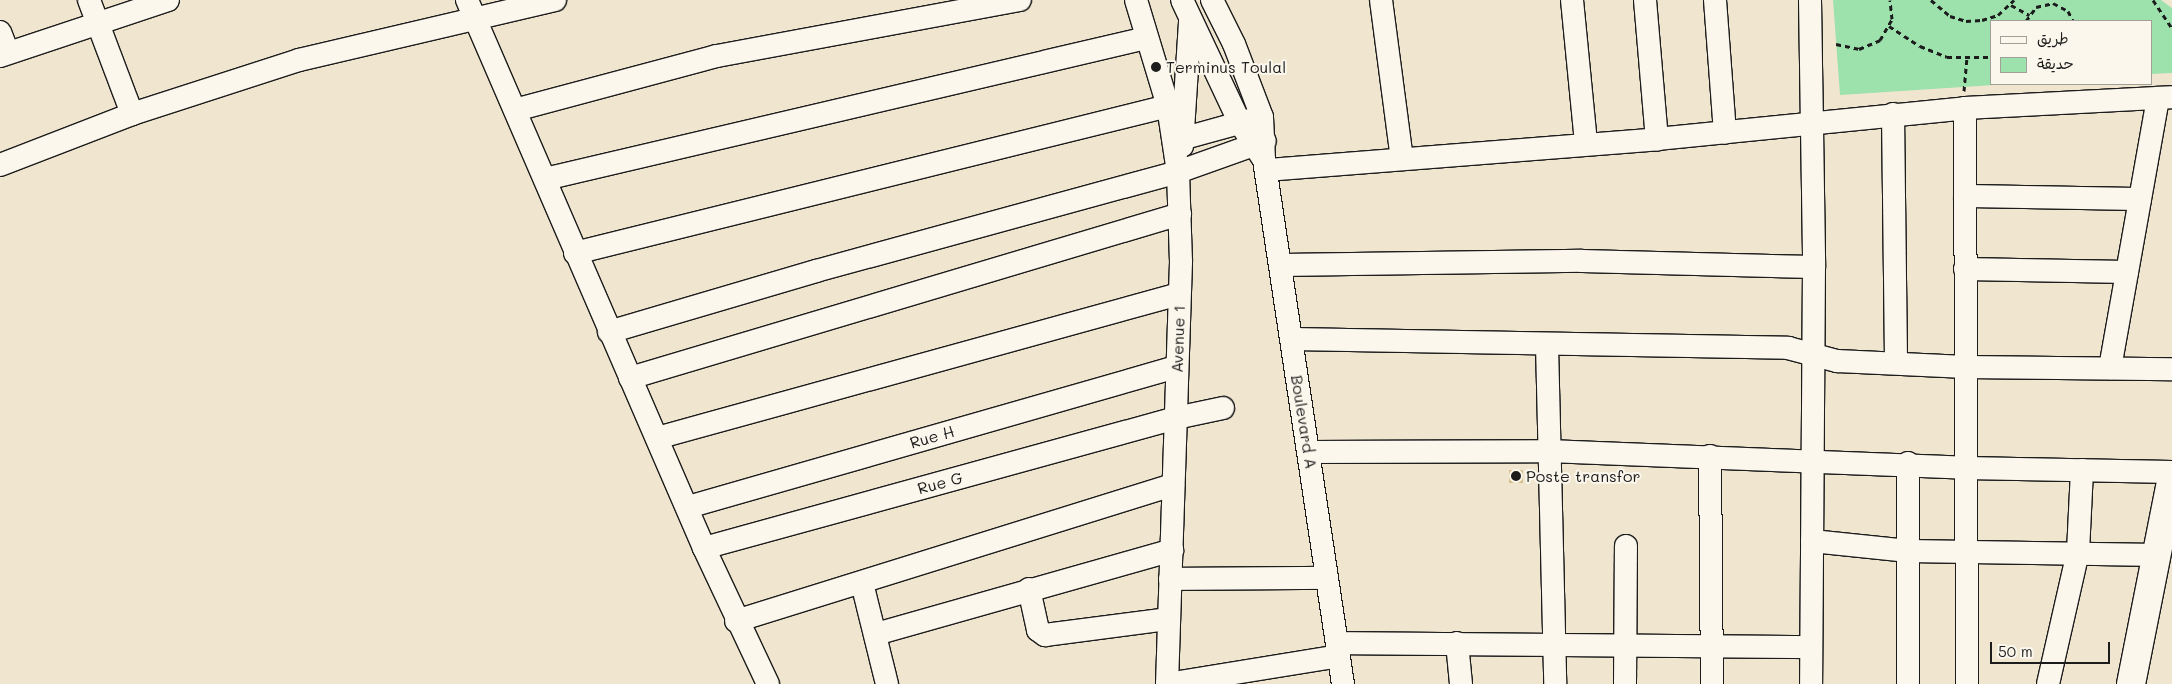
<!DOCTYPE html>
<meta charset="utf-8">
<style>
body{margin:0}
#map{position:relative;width:2172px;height:684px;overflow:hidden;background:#f0e6d0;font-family:Mali,"Playpen Sans Arabic",sans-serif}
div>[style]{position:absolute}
.green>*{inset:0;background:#9de1ad}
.building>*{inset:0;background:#d6be8d;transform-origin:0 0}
.path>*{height:3px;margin-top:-1.5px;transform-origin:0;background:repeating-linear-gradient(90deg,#1c1c1c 0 5px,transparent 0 9px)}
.roads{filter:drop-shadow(1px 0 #1c1c1c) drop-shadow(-1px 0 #1c1c1c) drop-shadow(0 1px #1c1c1c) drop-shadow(0 -1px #1c1c1c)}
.minor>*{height:22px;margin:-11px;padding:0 11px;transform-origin:11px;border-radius:11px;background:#fbf7ec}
.major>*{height:28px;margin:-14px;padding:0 14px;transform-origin:14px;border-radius:14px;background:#fbf7ec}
.dots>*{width:14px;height:14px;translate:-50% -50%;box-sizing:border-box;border:2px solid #fbf7ec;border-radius:50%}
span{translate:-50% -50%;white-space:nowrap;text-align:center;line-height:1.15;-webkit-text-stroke:4px #fbf7ec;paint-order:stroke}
.poi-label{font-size:16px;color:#1c1c1c}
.left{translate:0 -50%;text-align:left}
.street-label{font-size:16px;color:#1c1c1c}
.legend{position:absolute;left:1990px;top:20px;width:162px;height:65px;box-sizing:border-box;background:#fbf7ec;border:1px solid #a29f99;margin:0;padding:6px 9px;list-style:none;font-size:15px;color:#1c1c1c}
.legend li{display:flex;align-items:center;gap:10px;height:25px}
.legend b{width:25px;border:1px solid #a29f99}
.scale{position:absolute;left:1990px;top:642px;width:120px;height:22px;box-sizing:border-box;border:2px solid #1c1c1c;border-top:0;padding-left:6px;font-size:15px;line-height:18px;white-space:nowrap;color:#1c1c1c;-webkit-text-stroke:4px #fbf7ec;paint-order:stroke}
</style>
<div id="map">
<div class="green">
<i style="clip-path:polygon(1833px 0,2161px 0,2172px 8px,2172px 73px,2151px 74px,2151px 21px,1991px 21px,1991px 84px,2009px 84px,1840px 95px)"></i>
</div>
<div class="building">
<i style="left:1509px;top:470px;width:14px;height:13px"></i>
</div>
<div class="path">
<i style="left:1931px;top:0;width:25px;rotate:40deg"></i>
<i style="left:1950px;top:16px;width:17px;rotate:17deg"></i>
<i style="left:1966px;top:21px;width:16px;rotate:-4deg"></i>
<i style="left:1982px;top:20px;width:17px;rotate:-17deg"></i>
<i style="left:1998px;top:15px;width:22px;rotate:-43deg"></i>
<i style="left:2153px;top:0;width:34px;rotate:56deg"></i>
<i style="left:2011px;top:5px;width:21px;rotate:29deg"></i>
<i style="left:2026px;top:21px;width:17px;rotate:-54deg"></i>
<i style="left:2036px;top:7px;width:17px;rotate:-13deg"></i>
<i style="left:2053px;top:3px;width:17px;rotate:28deg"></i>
<i style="left:2068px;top:11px;width:11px;rotate:63deg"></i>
<i style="left:1889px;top:26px;width:37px;rotate:33deg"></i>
<i style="left:1920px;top:46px;width:29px;rotate:22deg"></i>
<i style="left:1947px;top:57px;width:44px"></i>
<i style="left:1836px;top:44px;width:24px;rotate:12deg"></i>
<i style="left:1859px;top:49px;width:23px;rotate:-23deg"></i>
<i style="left:1880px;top:40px;width:24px;rotate:-60deg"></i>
<i style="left:1892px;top:19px;width:19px;rotate:-96deg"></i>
<i style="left:1964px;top:91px;width:32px;rotate:-85deg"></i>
</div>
<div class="roads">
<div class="minor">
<i style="left:89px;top:0;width:122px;rotate:69.3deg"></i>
<i style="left:467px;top:0;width:597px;rotate:66.61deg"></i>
<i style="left:704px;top:548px;width:150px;rotate:64.8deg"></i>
<i style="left:1136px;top:0;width:111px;rotate:73.2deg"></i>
<i style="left:1168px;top:106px;width:67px;rotate:81.4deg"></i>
<i style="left:1178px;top:172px;width:90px;rotate:88.1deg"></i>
<i style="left:1181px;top:262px;width:422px;rotate:91.9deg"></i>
<i style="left:1182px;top:0;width:136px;rotate:64.8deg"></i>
<i style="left:1240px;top:123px;width:40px;rotate:57.1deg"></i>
<i style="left:1212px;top:0;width:49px;rotate:63.4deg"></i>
<i style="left:1234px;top:44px;width:78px;rotate:69deg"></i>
<i style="left:1262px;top:117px;width:43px;rotate:87.3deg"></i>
<i style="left:1264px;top:160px;width:530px;rotate:81.43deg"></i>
<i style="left:1381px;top:0;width:160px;rotate:82.5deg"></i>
<i style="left:1572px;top:0;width:144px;rotate:84.4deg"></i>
<i style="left:1645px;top:0;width:140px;rotate:85.1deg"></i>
<i style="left:1715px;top:0;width:133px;rotate:85.7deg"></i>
<i style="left:1810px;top:0;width:267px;rotate:89.1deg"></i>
<i style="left:1814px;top:267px;width:417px;rotate:90.4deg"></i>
<i style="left:0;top:32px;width:22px;rotate:69deg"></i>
<i style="left:0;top:56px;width:177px;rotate:-18.4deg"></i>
<i style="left:1965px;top:108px;width:576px;rotate:89.8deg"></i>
<i style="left:515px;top:110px;width:209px;rotate:-15deg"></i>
<i style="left:717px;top:56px;width:308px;rotate:-10.5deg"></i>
<i style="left:1893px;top:114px;width:248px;rotate:89.3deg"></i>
<i style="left:1174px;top:141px;width:83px;rotate:-15.4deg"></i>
<i style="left:1182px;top:146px;width:125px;rotate:-86.3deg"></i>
<i style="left:0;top:165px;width:142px;rotate:-21.1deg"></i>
<i style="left:132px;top:114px;width:176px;rotate:-17.9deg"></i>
<i style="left:299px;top:60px;width:263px;rotate:-13.2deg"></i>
<i style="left:1267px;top:170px;width:391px;rotate:-4.5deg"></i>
<i style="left:1657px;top:139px;width:310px;rotate:-5.7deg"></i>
<i style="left:1965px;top:108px;width:207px;rotate:-3deg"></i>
<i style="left:545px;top:179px;width:617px;rotate:-13.2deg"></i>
<i style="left:1965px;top:196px;width:175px;rotate:1deg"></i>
<i style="left:575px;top:253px;width:611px;rotate:-13.92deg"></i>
<i style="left:1281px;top:265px;width:301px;rotate:-0.8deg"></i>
<i style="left:1582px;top:261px;width:232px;rotate:1.5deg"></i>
<i style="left:1965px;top:269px;width:162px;rotate:1.1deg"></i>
<i style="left:609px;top:332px;width:216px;rotate:-16.4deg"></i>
<i style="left:816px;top:271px;width:375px;rotate:-15.3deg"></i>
<i style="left:1178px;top:172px;width:92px;rotate:-19.6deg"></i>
<i style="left:1292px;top:339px;width:496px;rotate:1deg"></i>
<i style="left:1788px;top:348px;width:51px;rotate:14.9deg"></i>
<i style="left:1837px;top:361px;width:129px;rotate:2.7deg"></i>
<i style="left:1966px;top:367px;width:206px;rotate:0.6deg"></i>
<i style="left:1547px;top:345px;width:339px;rotate:88.6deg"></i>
<i style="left:2110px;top:368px;width:274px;rotate:-79.9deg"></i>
<i style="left:630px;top:378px;width:574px;rotate:-16.6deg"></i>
<i style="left:657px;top:438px;width:541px;rotate:-15.42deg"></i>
<i style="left:1309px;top:452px;width:239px;rotate:-0.2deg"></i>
<i style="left:1548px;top:451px;width:418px;rotate:2.3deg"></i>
<i style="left:1966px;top:468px;width:206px;rotate:1.1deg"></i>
<i style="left:1710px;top:456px;width:228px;rotate:89.5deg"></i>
<i style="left:688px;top:507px;width:508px;rotate:-16.01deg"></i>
<i style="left:1812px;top:541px;width:97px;rotate:5.9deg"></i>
<i style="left:1908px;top:551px;width:250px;rotate:0.9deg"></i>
<i style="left:704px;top:548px;width:490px;rotate:-15.4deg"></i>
<i style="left:1176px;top:418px;width:48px;rotate:-12deg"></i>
<i style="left:1170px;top:579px;width:157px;rotate:-0.4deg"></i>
<i style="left:862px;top:583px;width:104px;rotate:76.1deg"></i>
<i style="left:1029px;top:589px;width:42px;rotate:77.6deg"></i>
<i style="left:1038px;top:630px;width:9px;rotate:36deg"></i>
<i style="left:1045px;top:635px;width:125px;rotate:-7.4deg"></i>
<i style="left:736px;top:621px;width:458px;rotate:-17.3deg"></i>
<i style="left:876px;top:634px;width:308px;rotate:-15.8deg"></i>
<i style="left:1337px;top:643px;width:474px;rotate:0.5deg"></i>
<i style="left:1457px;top:643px;width:41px;rotate:84.4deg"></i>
<i style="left:1167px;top:684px;width:174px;rotate:-9.2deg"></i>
<i style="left:1625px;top:684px;width:138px;rotate:-89.6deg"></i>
<i style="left:1908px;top:684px;width:221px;rotate:-90deg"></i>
<i style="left:2048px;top:684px;width:135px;rotate:-77.2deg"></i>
<i style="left:2078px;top:552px;width:82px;rotate:-87.2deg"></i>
</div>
<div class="major">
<i style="left:2131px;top:684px;width:211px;rotate:-78.8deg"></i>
</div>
</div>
<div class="dots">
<i style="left:1156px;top:67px;background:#1c1c1c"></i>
<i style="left:1516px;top:476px;background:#1c1c1c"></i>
</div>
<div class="poi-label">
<span class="left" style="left:1166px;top:67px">Terminus Toulal</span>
<span class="left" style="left:1526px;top:476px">Poste transfor</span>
</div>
<div class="street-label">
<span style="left:1178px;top:339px;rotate:-88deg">Avenue 1</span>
<span style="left:1304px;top:422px;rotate:81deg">Boulevard A</span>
<span style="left:932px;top:437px;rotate:-16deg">Rue H</span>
<span style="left:940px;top:483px;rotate:-15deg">Rue G</span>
</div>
<ul class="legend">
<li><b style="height:6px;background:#fbf7ec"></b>طريق</li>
<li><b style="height:14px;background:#9de1ad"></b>حديقة</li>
</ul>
<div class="scale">50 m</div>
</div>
